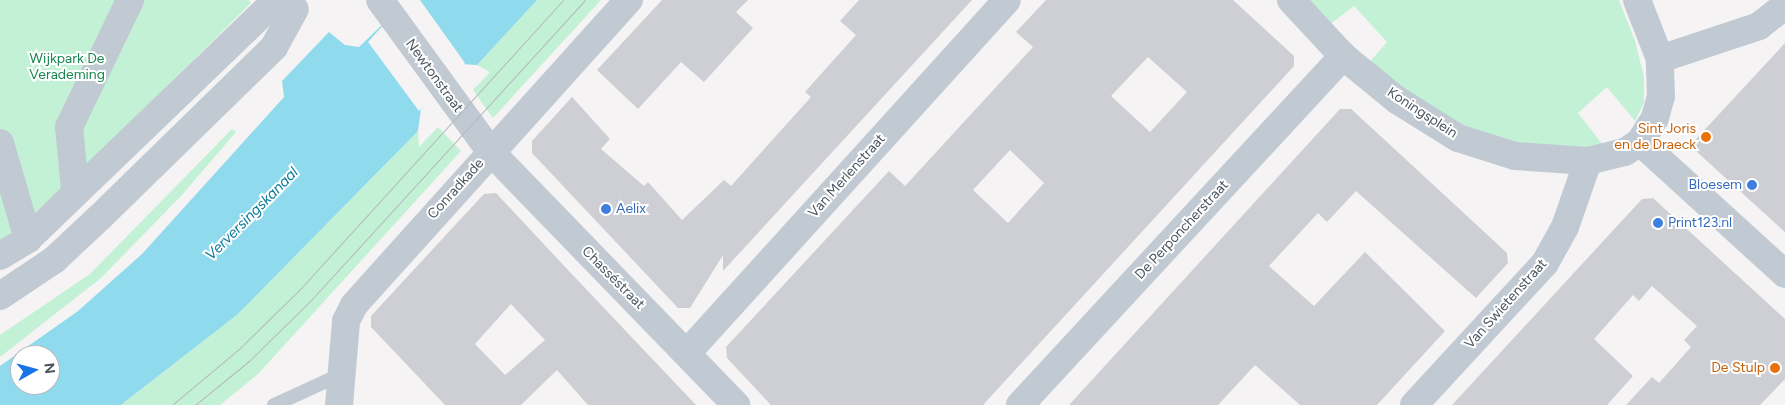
<!DOCTYPE html>
<meta charset="utf-8">
<style>
body{margin:0}
#map{position:relative;width:1785px;height:405px;overflow:hidden;background:#f5f3f3;font-family:Figtree,sans-serif}
div>[style]{position:absolute}
.green>*{inset:0;background:#c3f1d5}
.water>*{inset:0;background:#90daee}
.pier>*{inset:0;background:#f5f3f3}
.building>*{inset:0;background:#cdcfd5}
.lane>*{height:14px;margin:-7px;padding:0 7px;transform-origin:7px;border-radius:7px;background:#c1cad2}
.street>*{height:28px;margin:-14px;padding:0 14px;transform-origin:14px;border-radius:14px;background:#c1cad2}
.tram>*{height:1px;margin:-0.5px;padding:0 0.5px;transform-origin:0.5px;border-radius:0.5px;background:#b5b8bd}
.dots>*{width:14px;height:14px;translate:-50% -50%;box-sizing:border-box;border:2px solid #fff;border-radius:50%}
span{translate:-50% -50%;white-space:nowrap;text-align:center;line-height:1.15;-webkit-text-stroke:4px #fff;paint-order:stroke}
.park-label{font-size:14px;color:#17864f}
.street-label{font-size:14px;color:#4a5661}
.food-label{font-size:14px;color:#c56008}
.right{translate:-100% -50%;text-align:right}
.shop-label{font-size:14px;color:#366cbe}
.left{translate:0 -50%;text-align:left}
.water-label{font-size:15px;color:#0c7c9b;font-style:italic}
.north{position:absolute;left:10px;top:345px;width:50px;height:50px;box-sizing:border-box;background:#fff;border:1px solid #b7bbc0;border-radius:50%;rotate:83deg;font-size:14px;font-weight:700;line-height:20px;text-align:center;color:#4a5661}
.north::after{content:'';display:block;margin:auto;width:18px;height:22px;background:#1a73e8;clip-path:polygon(50% 0,100% 100%,50% 72%,0 100%)}
</style>
<div id="map">
<div class="green">
<i style="clip-path:polygon(0 0,249px 0,251px 3px,68px 184px,0 242px)"></i>
<i style="clip-path:polygon(537px 0,601px 0,493px 118px,473px 90px,490px 72px,477px 65px)"></i>
<i style="clip-path:polygon(1306px 0,1619px 0,1635px 41px,1644px 77px,1644px 103px,1635px 121px,1607px 87px,1578px 113px,1603px 145px,1571px 153px,1496px 139px,1440px 115px,1368px 64px,1387px 42px,1354px 6px,1328px 26px)"></i>
<i style="clip-path:polygon(438px 127px,461px 151px,258px 374px,220px 405px,121px 405px,238px 314px,418px 131px,419px 147px)"></i>
<i style="clip-path:polygon(232px 129px,236px 132px,180px 197px,101px 278px,0 357px,0 335px,90px 274px)"></i>
</div>
<div class="water">
<i style="clip-path:polygon(evenodd,408px 0,537px 0,477px 65px,461px 64px,421px 109px,418px 131px,238px 314px,126px 401px,121px 405px,0 405px,0 366px,78px 311px,142px 254px,284px 97px,282px 81px,329px 32px,345px 45px,359px 47px,408px 0,20px 355px,50px 355px,50px 385px,20px 385px,20px 355px)"></i>
</div>
<div class="pier">
<i style="clip-path:polygon(406px 0,420px 0,465px 63px,419px 111px,368px 42px)"></i>
</div>
<div class="building">
<i style="clip-path:polygon(662px 0,748px 0,736px 12px,753px 28px,704px 82px,681px 62px,638px 109px,597px 70px)"></i>
<i style="clip-path:polygon(859px 0,972px 0,723px 271px,723px 255px,690px 308px,678px 308px,532px 153px,532px 141px,572px 97px,610px 139px,601px 149px,644px 186px,648px 182px,682px 220px,724px 180px,731px 186px,811px 97px,805px 92px,856px 35px,840px 21px)"></i>
<i style="clip-path:polygon(evenodd,1046px 0,1233px 0,1294px 56px,1294px 66px,983px 405px,771px 405px,727px 358px,726px 347px,889px 171px,905px 186px,985px 99px,1033px 47px,1016px 32px,1046px 0,1148px 57px,1187px 92px,1150px 132px,1111px 96px,1148px 57px,1046px 0,1010px 150px,1044px 183px,1008px 223px,973px 190px,1010px 150px)"></i>
<i style="clip-path:polygon(1785px 43px,1785px 232px,1697px 152px,1696px 139px)"></i>
<i style="clip-path:polygon(1340px 109px,1351px 109px,1387px 142px,1507px 253px,1508px 263px,1476px 298px,1356px 191px,1327px 222px,1318px 213px,1269px 266px,1314px 306px,1365px 252px,1445px 331px,1377px 405px,1300px 405px,1255px 365px,1218px 405px,1069px 405px)"></i>
<i style="clip-path:polygon(evenodd,496px 193px,567px 269px,696px 405px,588px 405px,557px 370px,521px 405px,445px 405px,371px 327px,371px 316px,457px 223px,484px 194px,496px 193px,511px 304px,545px 340px,505px 375px,475px 344px,511px 304px)"></i>
<i style="clip-path:polygon(1653px 198px,1785px 319px,1785px 379px,1760px 405px,1626px 405px,1652px 377px,1659px 383px,1691px 347px,1684px 340px,1697px 326px,1652px 286px,1639px 301px,1633px 295px,1594px 339px,1633px 376px,1607px 405px,1452px 405px,1642px 199px)"></i>
</div>
<div class="lane">
<i style="left:274px;top:405px;width:75px;rotate:-24.5deg"></i>
</div>
<div class="street">
<i style="left:380px;top:0;width:187px;rotate:53.9deg"></i>
<i style="left:490px;top:151px;width:354px;rotate:45.9deg"></i>
<i style="left:1291px;top:0;width:76px;rotate:47.1deg"></i>
<i style="left:1343px;top:56px;width:70px;rotate:39.2deg"></i>
<i style="left:1397px;top:100px;width:72px;rotate:31.9deg"></i>
<i style="left:1458px;top:138px;width:60px;rotate:17.5deg"></i>
<i style="left:1515px;top:156px;width:73px;rotate:3.9deg"></i>
<i style="left:1588px;top:161px;width:38px;rotate:-14deg"></i>
<i style="left:1625px;top:152px;width:18px;rotate:-34deg"></i>
<i style="left:1640px;top:142px;width:28px;rotate:-58deg"></i>
<i style="left:1655px;top:118px;width:23px;rotate:-75deg"></i>
<i style="left:1661px;top:96px;width:37px;rotate:-92deg"></i>
<i style="left:1660px;top:59px;width:63px;rotate:-111.3deg"></i>
<i style="left:1660px;top:59px;width:104px;rotate:-18.4deg"></i>
<i style="left:1759px;top:26px;width:33px;rotate:-38deg"></i>
<i style="left:1640px;top:142px;width:196px;rotate:42.3deg"></i>
<i style="left:0;top:143px;width:100px;rotate:73.7deg"></i>
<i style="left:75px;top:190px;width:63px;rotate:-95.4deg"></i>
<i style="left:69px;top:127px;width:141px;rotate:-64.3deg"></i>
<i style="left:0;top:256px;width:33px;rotate:-31deg"></i>
<i style="left:28px;top:239px;width:344px;rotate:-43.9deg"></i>
<i style="left:0;top:296px;width:65px;rotate:-33.7deg"></i>
<i style="left:54px;top:260px;width:63px;rotate:-43.1deg"></i>
<i style="left:100px;top:217px;width:243px;rotate:-44.3deg"></i>
<i style="left:274px;top:47px;width:43px;rotate:-61.1deg"></i>
<i style="left:687px;top:353px;width:476px;rotate:-47.8deg"></i>
<i style="left:339px;top:405px;width:84px;rotate:-85.2deg"></i>
<i style="left:346px;top:321px;width:18px;rotate:-63deg"></i>
<i style="left:354px;top:305px;width:411px;rotate:-48deg"></i>
<i style="left:1020px;top:405px;width:476px;rotate:-47.2deg"></i>
<i style="left:1414px;top:405px;width:193px;rotate:-47.3deg"></i>
<i style="left:1545px;top:263px;width:41px;rotate:-60.9deg"></i>
<i style="left:1565px;top:227px;width:70px;rotate:-70.8deg"></i>
</div>
<div class="tram">
<i style="left:172px;top:405px;width:89px;rotate:-40deg"></i>
<i style="left:240px;top:348px;width:87px;rotate:-44.5deg"></i>
<i style="left:302px;top:287px;width:388px;rotate:-47.7deg"></i>
<i style="left:195px;top:405px;width:70px;rotate:-39.2deg"></i>
<i style="left:249px;top:361px;width:88px;rotate:-44.5deg"></i>
<i style="left:312px;top:299px;width:405px;rotate:-47.6deg"></i>
</div>
<div class="dots">
<i style="left:1706px;top:137px;background:#e8710a"></i>
<i style="left:1752px;top:185px;background:#3f7fe0"></i>
<i style="left:606px;top:209px;background:#3f7fe0"></i>
<i style="left:1658px;top:223px;background:#3f7fe0"></i>
<i style="left:1775px;top:368px;background:#e8710a"></i>
</div>
<div class="park-label">
<span style="left:67px;top:67px">Wijkpark De<br>Verademing</span>
</div>
<div class="street-label">
<span style="left:434px;top:76px;rotate:54deg">Newtonstraat</span>
<span style="left:1422px;top:113px;rotate:33deg">Koningsplein</span>
<span style="left:847px;top:176px;rotate:-48deg">Van Merlenstraat</span>
<span style="left:456px;top:189px;rotate:-48deg">Conradkade</span>
<span style="left:1182px;top:230px;rotate:-47deg">De Perponcherstraat</span>
<span style="left:613px;top:278px;rotate:45deg">Chasséstraat</span>
<span style="left:1506px;top:304px;rotate:-48deg">Van Swietenstraat</span>
</div>
<div class="food-label">
<span class="right" style="left:1696px;top:137px">Sint Joris<br>en de Draeck</span>
<span class="right" style="left:1765px;top:368px">De Stulp</span>
</div>
<div class="shop-label">
<span class="right" style="left:1742px;top:185px">Bloesem</span>
<span class="left" style="left:616px;top:209px">Aelix</span>
<span class="left" style="left:1668px;top:223px">Print123.nl</span>
</div>
<div class="water-label">
<span style="left:252px;top:214px;rotate:-45deg">Verversingskanaal</span>
</div>
<div class="north">N</div>
</div>
